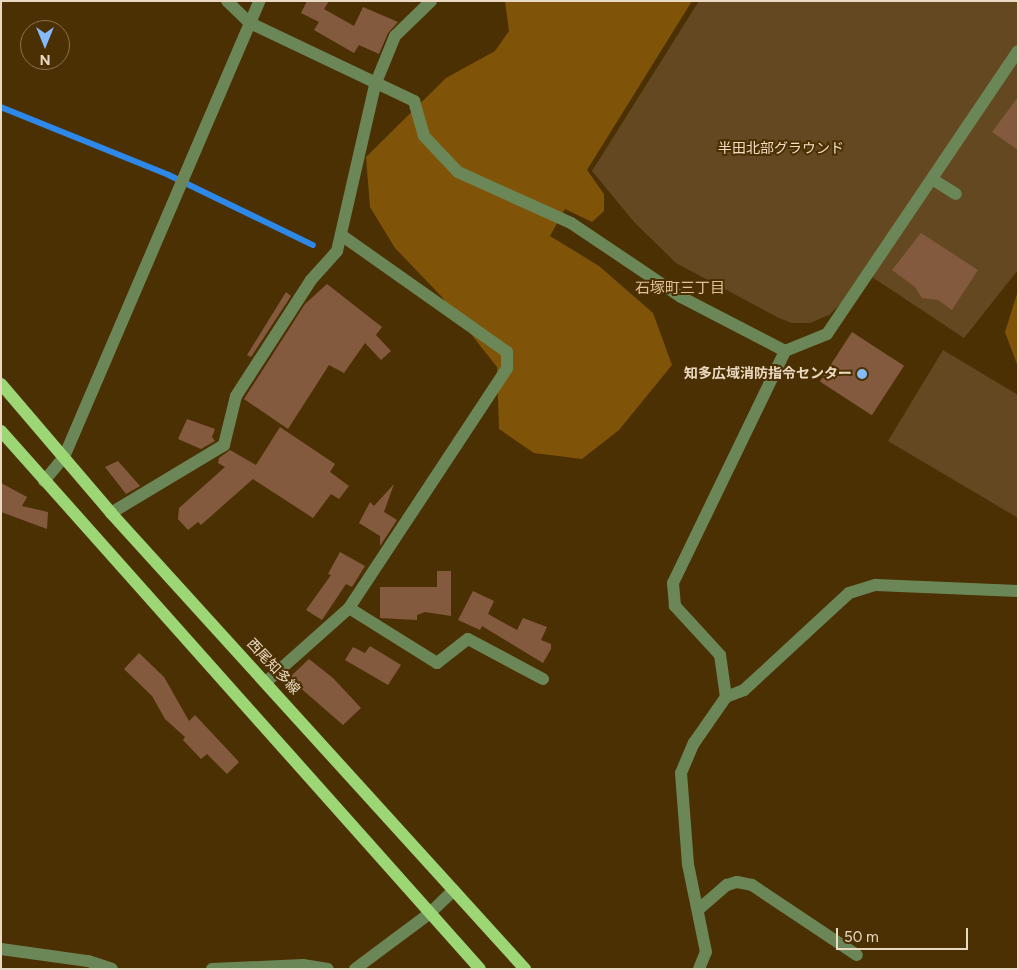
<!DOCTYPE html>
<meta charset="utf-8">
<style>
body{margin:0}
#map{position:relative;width:1019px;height:970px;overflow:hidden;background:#4b3003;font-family:Figtree,"Noto Sans JP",sans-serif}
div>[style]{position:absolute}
.green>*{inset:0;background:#644822}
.forest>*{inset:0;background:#805408}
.stream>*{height:5.5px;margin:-2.75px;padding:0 2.75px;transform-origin:2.75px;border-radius:2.75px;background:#2e88e7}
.building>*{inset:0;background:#845a3f;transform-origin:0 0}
.minor>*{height:12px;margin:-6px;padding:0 6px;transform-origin:6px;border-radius:6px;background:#6b8758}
.major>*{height:12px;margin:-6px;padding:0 6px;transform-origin:6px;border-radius:6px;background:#9dd674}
.dots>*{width:14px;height:14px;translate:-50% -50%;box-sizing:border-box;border:2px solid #4b3003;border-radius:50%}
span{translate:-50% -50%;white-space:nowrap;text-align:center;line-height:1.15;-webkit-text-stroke:4px #4b3003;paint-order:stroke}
.park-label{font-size:14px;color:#f1ddc4}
.poi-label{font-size:14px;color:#ead9c3;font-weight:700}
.right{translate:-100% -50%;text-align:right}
.street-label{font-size:14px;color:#ead9c3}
.neighbourhood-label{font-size:15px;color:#e2c095}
.frame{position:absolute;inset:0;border:2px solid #ead9c3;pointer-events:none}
.north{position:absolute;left:20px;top:20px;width:50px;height:50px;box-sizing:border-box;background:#4b3003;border:1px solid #8b7450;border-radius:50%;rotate:180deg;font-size:14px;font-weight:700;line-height:20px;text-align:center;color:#ead9c3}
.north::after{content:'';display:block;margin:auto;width:18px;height:22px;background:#85bbfb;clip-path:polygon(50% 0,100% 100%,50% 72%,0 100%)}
.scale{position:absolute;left:836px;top:928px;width:132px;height:22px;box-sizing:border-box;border:2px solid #ead9c3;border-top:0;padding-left:6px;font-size:15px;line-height:18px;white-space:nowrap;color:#ead9c3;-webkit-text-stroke:4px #4b3003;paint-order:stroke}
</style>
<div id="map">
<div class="green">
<i style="clip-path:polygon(699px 1px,1018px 1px,1018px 270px,964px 338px,863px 271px,846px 299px,829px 315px,810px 323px,792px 323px,779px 318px,676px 263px,635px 223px,592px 171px)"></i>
<i style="clip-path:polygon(943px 350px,1018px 395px,1018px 518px,888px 441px)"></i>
</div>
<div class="forest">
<i style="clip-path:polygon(505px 1px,692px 1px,587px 170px,604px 194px,604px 211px,592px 222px,565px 209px,550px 236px,599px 266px,653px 313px,672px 365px,619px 430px,582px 459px,534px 453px,499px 429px,497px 367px,441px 296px,395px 248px,370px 207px,366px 157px,446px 78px,495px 51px,509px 31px)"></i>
<i style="clip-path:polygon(1018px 291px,1018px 367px,1005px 332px)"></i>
</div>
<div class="stream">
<i style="left:1px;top:107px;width:181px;rotate:22deg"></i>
<i style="left:169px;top:175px;width:160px;rotate:25.9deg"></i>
</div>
<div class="building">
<i style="clip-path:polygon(307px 1px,329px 1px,324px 9px,354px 26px,363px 7px,398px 22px,388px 33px,379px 54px,359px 45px,354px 53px,314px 30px,319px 22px,301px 13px)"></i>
<i style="clip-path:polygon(1018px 97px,1018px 150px,992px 132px)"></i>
<i style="clip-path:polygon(921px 233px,978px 270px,952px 310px,938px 300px,922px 298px,915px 287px,892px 270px)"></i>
<i style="clip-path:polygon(327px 284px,382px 327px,376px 335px,391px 351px,381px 360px,365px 343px,344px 373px,329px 365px,288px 429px,244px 399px,305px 304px)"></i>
<i style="clip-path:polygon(286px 292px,291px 296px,251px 357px,247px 355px)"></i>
<i style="left:852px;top:332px;width:62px;height:59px;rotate:33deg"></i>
<i style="clip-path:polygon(187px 419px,215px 429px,212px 437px,215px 441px,201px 449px,178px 439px)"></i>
<i style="clip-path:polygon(280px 427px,335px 464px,330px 472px,349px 486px,339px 499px,331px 494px,313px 518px,253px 479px,201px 525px,198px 522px,188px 530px,178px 519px,179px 508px,225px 467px,218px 463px,219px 458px,230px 450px,256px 465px)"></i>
<i style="clip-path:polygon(118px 461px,140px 486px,126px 494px,105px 467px)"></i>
<i style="clip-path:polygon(1px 483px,27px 497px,22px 506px,48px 512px,47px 529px,1px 512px)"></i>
<i style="clip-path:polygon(394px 484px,384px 512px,397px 520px,380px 546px,380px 536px,359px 523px,370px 502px,374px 506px)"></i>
<i style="clip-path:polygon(340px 552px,365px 566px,352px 587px,346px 584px,322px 620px,306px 610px,331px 575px,328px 574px)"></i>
<i style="clip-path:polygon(437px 571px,451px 571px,451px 616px,425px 612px,417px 615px,417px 620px,380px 618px,380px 587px,437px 587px)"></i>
<i style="clip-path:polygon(473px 591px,494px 601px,488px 614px,517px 630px,523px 618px,547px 627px,541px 640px,551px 644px,551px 649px,543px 663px,482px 626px,480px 630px,458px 620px)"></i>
<i style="clip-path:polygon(370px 646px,401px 665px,388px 685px,345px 660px,353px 647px,365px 653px)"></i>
<i style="clip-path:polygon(139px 653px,164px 677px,189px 721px,195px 715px,239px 762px,227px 774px,207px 754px,201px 759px,183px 740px,185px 737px,165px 719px,152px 696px,124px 669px)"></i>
<i style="clip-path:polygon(309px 659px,333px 678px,361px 708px,343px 725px,289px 678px)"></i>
</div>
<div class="minor">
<i style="left:227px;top:1px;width:32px;rotate:44deg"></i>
<i style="left:250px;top:23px;width:182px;rotate:25.4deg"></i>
<i style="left:414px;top:101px;width:36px;rotate:74deg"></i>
<i style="left:424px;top:136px;width:50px;rotate:46.6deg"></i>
<i style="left:458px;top:172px;width:124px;rotate:24.3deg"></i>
<i style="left:571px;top:223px;width:133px;rotate:33.9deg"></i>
<i style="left:681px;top:297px;width:117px;rotate:27.4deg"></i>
<i style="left:785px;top:351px;width:45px;rotate:-22deg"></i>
<i style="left:827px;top:334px;width:341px;rotate:-56deg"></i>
<i style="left:932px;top:179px;width:28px;rotate:32deg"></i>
<i style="left:44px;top:481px;width:31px;rotate:-50deg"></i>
<i style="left:64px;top:457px;width:496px;rotate:-66.8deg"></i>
<i style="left:111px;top:513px;width:132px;rotate:-31deg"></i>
<i style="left:224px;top:445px;width:50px;rotate:-76.2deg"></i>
<i style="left:236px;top:396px;width:138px;rotate:-57.1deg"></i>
<i style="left:311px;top:280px;width:39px;rotate:-48deg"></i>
<i style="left:337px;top:251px;width:170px;rotate:-77.1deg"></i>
<i style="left:375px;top:85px;width:53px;rotate:-67.8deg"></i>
<i style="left:395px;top:36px;width:50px;rotate:-44.2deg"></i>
<i style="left:349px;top:608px;width:104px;rotate:32deg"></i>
<i style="left:437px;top:663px;width:39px;rotate:-38deg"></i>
<i style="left:468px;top:639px;width:85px;rotate:28.1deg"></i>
<i style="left:266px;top:682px;width:111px;rotate:-41.7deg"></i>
<i style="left:349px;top:608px;width:287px;rotate:-56.6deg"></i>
<i style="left:507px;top:368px;width:16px;rotate:-90deg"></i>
<i style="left:507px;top:352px;width:203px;rotate:-144.8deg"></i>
<i style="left:726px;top:697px;width:42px;rotate:-98.1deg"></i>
<i style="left:720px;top:655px;width:67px;rotate:-132.6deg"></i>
<i style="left:675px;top:606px;width:23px;rotate:-95deg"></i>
<i style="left:673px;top:583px;width:258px;rotate:-64.2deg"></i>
<i style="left:699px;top:909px;width:37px;rotate:-41deg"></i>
<i style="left:727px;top:885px;width:10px;rotate:-17deg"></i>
<i style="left:737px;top:882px;width:15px;rotate:11deg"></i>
<i style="left:752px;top:885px;width:126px;rotate:33.7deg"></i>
<i style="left:1px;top:949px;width:88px;rotate:7.9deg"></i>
<i style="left:88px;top:961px;width:25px;rotate:18deg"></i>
<i style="left:212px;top:969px;width:91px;rotate:-2.5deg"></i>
<i style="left:303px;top:965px;width:25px;rotate:9deg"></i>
<i style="left:355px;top:969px;width:94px;rotate:-36.7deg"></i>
<i style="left:430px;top:913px;width:33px;rotate:-44deg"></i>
<i style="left:699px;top:969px;width:18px;rotate:-68deg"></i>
<i style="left:706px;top:952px;width:90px;rotate:-101.6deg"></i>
<i style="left:688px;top:864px;width:91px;rotate:-94.4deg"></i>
<i style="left:681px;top:773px;width:33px;rotate:-67deg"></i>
<i style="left:694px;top:743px;width:56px;rotate:-55.2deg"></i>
<i style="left:726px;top:697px;width:19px;rotate:-21deg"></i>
<i style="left:744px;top:690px;width:143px;rotate:-42.7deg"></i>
<i style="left:849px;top:593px;width:28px;rotate:-17deg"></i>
<i style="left:876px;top:585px;width:142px;rotate:2.4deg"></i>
</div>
<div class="major">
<i style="left:1px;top:384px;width:170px;rotate:49.5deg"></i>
<i style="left:111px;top:513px;width:616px;rotate:47.76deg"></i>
<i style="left:1px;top:431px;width:720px;rotate:48.32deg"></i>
</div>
<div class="dots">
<i style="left:862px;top:374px;background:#85bbfb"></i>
</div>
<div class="park-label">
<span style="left:781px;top:149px">半田北部グラウンド</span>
</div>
<div class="poi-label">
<span class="right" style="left:852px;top:374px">知多広域消防指令センター</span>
</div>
<div class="street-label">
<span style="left:273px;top:667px;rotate:47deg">西尾知多線</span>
</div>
<div class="neighbourhood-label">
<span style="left:680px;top:289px">石塚町三丁目</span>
</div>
<div class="frame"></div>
<div class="north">N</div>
<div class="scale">50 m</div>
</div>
